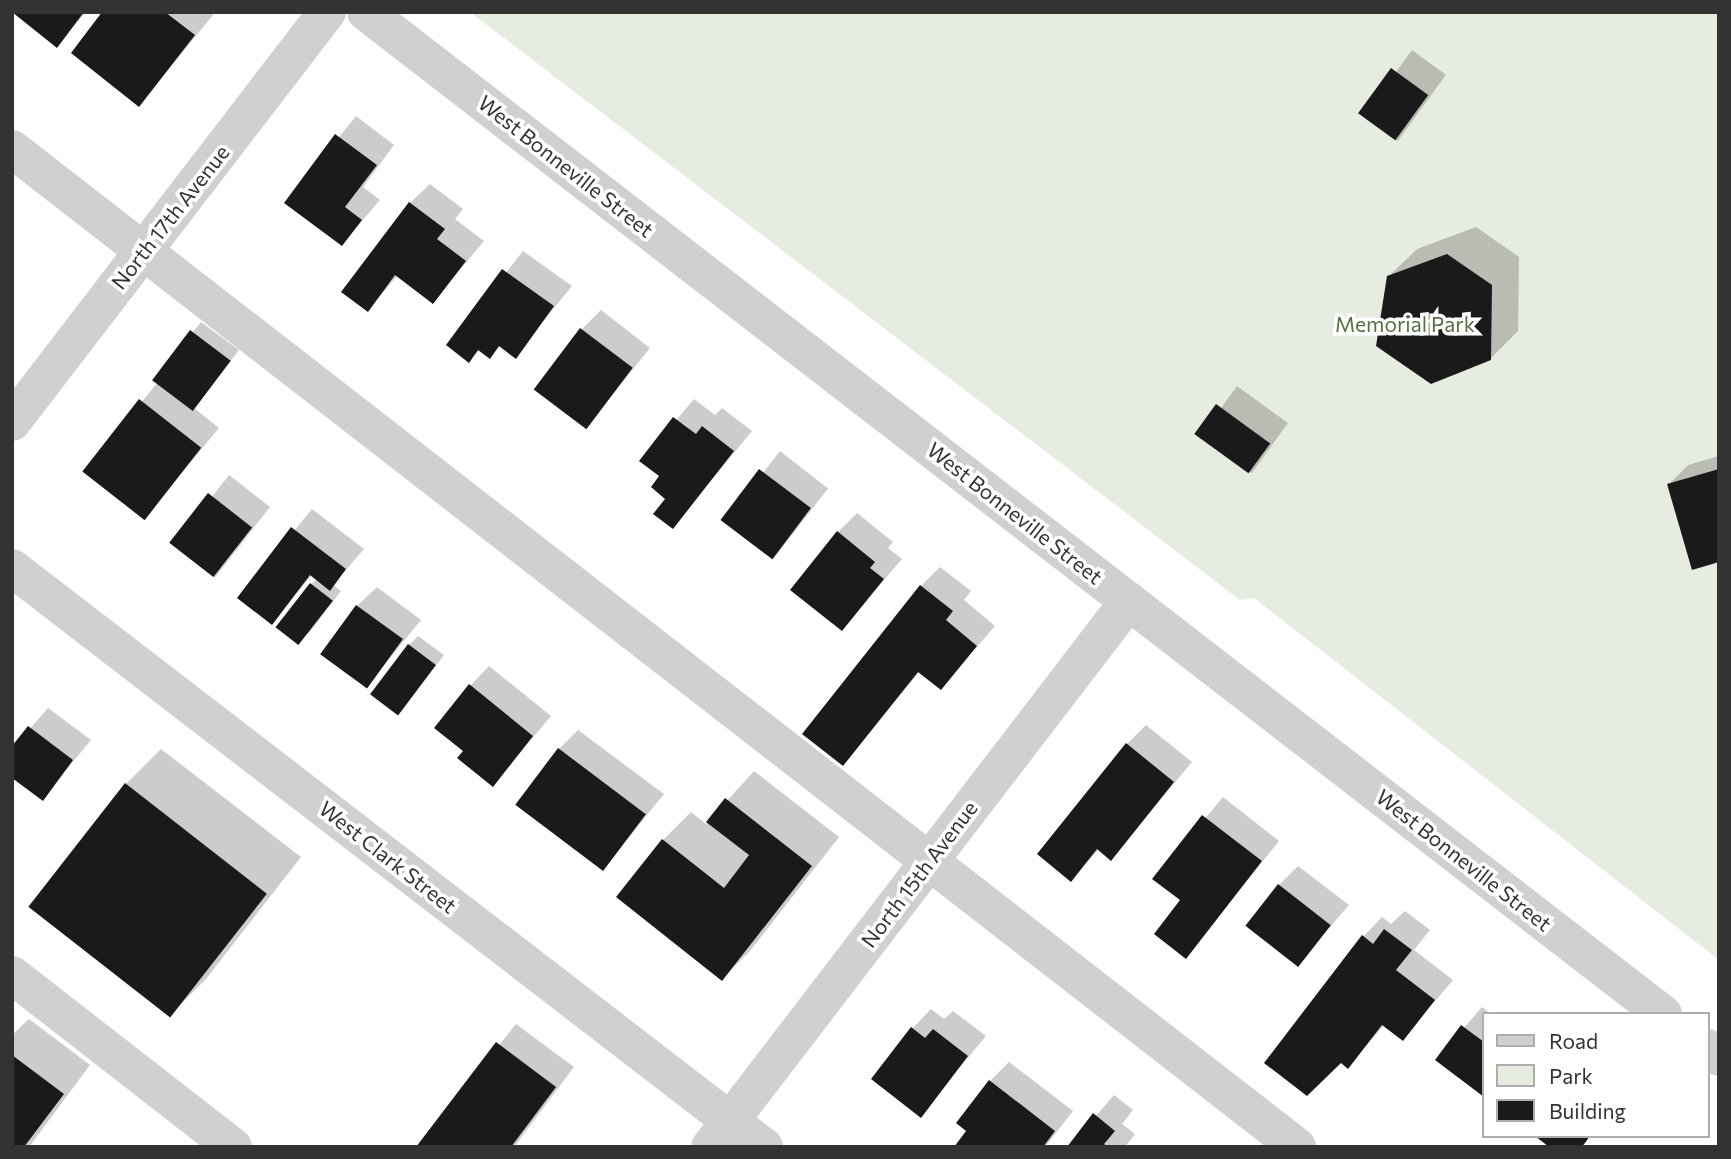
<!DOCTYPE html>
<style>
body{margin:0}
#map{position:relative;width:1731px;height:1159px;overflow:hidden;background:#fff;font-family:Commissioner,sans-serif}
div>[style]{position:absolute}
.green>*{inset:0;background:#e6ecdf}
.shadow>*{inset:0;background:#0003;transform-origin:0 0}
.building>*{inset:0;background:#1a1a1a;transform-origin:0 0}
.minor>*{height:38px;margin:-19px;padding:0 19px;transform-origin:19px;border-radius:19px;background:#d0d0d0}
span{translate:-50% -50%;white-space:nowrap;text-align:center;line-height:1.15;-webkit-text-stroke:7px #fff;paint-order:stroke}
.street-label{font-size:21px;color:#333}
.park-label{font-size:21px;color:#56703f}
.frame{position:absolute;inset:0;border:14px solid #333;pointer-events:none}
.legend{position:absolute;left:1482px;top:1012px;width:228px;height:126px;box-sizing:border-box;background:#fff;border:2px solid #adadad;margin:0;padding:9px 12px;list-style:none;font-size:21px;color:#333}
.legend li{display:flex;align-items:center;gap:14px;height:35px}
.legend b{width:35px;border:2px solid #adadad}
</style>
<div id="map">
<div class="green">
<i style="clip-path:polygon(470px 12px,1719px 12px,1719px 960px,1254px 598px,1240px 600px)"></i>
</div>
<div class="shadow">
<i style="clip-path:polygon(14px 12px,86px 12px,57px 45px)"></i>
<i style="clip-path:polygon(105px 12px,209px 12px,213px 15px,139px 105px)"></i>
<i style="left:1412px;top:50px;width:42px;height:82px;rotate:36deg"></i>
<i style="clip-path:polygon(356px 116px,394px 145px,363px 187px,380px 200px,342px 244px,286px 203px)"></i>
<i style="clip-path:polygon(430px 184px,463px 209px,455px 219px,484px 241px,433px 302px,398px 275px,368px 310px,410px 203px)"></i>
<i style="clip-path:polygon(1476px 227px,1519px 257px,1518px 331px,1490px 359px,1388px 277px,1417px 249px)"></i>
<i style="clip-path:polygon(523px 251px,572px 286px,515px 356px,501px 345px,489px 357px,480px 350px,469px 360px,449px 345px)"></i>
<i style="clip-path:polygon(601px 310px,650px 348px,587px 426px,582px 329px)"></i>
<i style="clip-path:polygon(201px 322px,239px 350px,194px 408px,219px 428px,144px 518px,85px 471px,158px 382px,155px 379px)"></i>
<i style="left:1237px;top:386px;width:63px;height:62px;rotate:36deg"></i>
<i style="clip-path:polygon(694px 399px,715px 415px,722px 408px,752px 431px,673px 527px,661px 476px,642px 461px)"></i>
<i style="left:780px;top:451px;width:61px;height:89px;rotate:38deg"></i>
<i style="clip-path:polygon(1719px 456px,1719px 560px,1669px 484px,1688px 465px)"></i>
<i style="left:229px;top:475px;width:52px;height:89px;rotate:38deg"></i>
<i style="clip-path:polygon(312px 509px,364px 549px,333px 585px,341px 591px,308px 634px,311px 584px,317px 579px,312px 575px,271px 623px,239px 598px)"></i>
<i style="clip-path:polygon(857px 513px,893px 542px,888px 548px,902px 559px,842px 629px,838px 532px)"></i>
<i style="clip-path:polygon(940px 567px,971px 591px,964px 600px,995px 626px,941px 688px,920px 671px,843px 764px,921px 586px)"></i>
<i style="clip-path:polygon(377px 587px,421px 620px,366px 687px,357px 606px)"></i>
<i style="clip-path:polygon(418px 636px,444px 655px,399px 713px,409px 645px)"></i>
<i style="clip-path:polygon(489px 666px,551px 716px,493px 785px,465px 750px,470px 686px)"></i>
<i style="clip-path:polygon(48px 708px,91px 740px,43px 798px,12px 749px)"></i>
<i style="clip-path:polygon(1146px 725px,1192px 762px,1111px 859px,1099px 849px,1071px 879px,1127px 744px)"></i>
<i style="clip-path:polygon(578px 730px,664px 794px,603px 869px,559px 749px)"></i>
<i style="clip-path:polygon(161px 749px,301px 857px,206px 979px,171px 1014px,32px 907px,126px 784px)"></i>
<i style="clip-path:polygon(754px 771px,839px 837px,750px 951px,722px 979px,663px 840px,691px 812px,706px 824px)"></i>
<i style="clip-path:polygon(1223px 797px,1279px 841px,1186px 957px,1183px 900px,1155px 879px)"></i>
<i style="clip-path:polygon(1298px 866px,1349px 905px,1298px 964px,1279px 885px)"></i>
<i style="clip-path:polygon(1405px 911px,1430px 930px,1414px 950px,1453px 980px,1403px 1039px,1384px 1025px,1348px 1066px,1341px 1061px,1363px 937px,1382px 917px,1391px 924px)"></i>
<i style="clip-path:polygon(1482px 1007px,1491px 1014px,1484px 1014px,1484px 1095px,1437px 1059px)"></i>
<i style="clip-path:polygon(931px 1009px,944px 1019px,953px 1011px,986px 1036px,920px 1115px,912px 1029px)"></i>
<i style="clip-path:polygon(29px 1019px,90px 1065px,29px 1147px,12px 1147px,12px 1035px)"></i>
<i style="clip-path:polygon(516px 1024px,574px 1067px,514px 1147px,418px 1147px)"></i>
<i style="clip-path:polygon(1009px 1062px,1073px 1111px,1045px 1147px,956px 1147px,969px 1131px,990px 1081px)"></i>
<i style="clip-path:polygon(1114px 1095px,1133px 1110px,1122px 1124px,1135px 1134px,1125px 1147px,1069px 1147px)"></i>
</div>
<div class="building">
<i style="clip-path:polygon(12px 12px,84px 12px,57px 48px)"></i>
<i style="clip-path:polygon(102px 12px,165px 12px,195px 35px,139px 107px,71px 53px)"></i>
<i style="left:1391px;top:68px;width:46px;height:56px;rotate:36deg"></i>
<i style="clip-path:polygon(335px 134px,377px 165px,345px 207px,362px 220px,342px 246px,284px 203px)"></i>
<i style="clip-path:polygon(409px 202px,445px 229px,437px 239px,466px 261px,433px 304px,395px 275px,368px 312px,341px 292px)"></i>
<i style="clip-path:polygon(1447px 254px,1492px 285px,1491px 360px,1431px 384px,1376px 346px,1387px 276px)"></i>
<i style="clip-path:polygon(502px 269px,554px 306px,516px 359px,499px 346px,490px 359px,478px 350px,469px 363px,446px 345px)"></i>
<i style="left:580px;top:328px;width:66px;height:77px;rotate:37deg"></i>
<i style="left:190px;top:330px;width:51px;height:63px;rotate:37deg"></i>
<i style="left:139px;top:399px;width:79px;height:92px;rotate:38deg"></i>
<i style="left:1216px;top:404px;width:67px;height:37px;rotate:36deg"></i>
<i style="clip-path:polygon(673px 417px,696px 434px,702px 426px,734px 451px,673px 529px,653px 514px,665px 499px,651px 487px,659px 476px,639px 461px)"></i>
<i style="left:759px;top:469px;width:65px;height:64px;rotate:37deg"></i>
<i style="clip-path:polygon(1719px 469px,1719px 562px,1692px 570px,1667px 484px)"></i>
<i style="left:208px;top:493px;width:56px;height:63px;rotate:38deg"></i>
<i style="clip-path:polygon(291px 527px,346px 569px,330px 591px,310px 575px,272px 625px,237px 598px)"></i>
<i style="clip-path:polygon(837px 531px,875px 562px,870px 568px,884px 579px,842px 631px,790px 590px)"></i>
<i style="left:310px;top:583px;width:29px;height:56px;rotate:38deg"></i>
<i style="clip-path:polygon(920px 585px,953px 611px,946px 620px,977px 646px,941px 690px,918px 672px,843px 766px,802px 734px)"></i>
<i style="left:356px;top:605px;width:58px;height:61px;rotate:36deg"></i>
<i style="left:408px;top:644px;width:35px;height:63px;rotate:37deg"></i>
<i style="clip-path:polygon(469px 684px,533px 736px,493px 787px,457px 758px,463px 751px,434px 728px)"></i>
<i style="clip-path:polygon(28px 726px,73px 760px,43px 801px,12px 778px,12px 746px)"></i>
<i style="clip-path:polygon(1126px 743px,1174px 782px,1111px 861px,1097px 849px,1071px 882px,1037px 854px)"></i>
<i style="left:558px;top:748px;width:110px;height:71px;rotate:37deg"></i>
<i style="left:125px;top:783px;width:180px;height:157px;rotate:38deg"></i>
<i style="clip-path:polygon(725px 798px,812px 866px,722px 981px,616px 897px,662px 839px,724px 888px,749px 855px,706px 822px)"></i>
<i style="clip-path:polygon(1202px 815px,1262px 861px,1186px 959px,1154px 934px,1180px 900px,1152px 879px)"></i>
<i style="left:1278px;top:884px;width:67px;height:53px;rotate:38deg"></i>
<i style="clip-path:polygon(1384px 929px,1412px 950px,1396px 970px,1435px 1000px,1403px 1041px,1382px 1025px,1348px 1069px,1341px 1063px,1307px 1096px,1264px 1063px,1362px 935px,1373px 944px)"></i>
<i style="clip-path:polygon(1461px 1025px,1484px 1042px,1484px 1097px,1435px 1060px)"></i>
<i style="clip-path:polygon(911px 1027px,925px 1038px,933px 1029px,968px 1056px,921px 1118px,871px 1079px)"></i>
<i style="clip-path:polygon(496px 1042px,556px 1087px,511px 1147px,416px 1147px)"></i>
<i style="clip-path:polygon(12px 1055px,64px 1094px,24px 1147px,12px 1147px)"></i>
<i style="clip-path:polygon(989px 1080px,1055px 1131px,1043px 1147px,954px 1147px,966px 1131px,956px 1123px)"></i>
<i style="clip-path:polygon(1093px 1113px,1115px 1131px,1104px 1144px,1108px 1147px,1067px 1147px)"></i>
<i style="clip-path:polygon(1535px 1136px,1590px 1136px,1582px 1147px,1549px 1147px)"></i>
</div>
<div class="minor">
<i style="left:366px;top:12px;width:1639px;rotate:37.69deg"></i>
<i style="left:12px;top:149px;width:1627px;rotate:37.83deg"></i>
<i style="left:12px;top:422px;width:517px;rotate:-52.47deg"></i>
<i style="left:12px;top:568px;width:949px;rotate:37.59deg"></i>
<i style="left:12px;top:975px;width:280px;rotate:37.9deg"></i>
<i style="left:1708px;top:1048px;width:14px;rotate:39deg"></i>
<i style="left:710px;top:1147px;width:688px;rotate:-52.5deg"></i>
</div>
<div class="street-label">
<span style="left:566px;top:166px;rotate:38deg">West Bonneville Street</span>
<span style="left:170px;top:217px;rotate:-52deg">North 17th Avenue</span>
<span style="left:1015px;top:513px;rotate:38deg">West Bonneville Street</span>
<span style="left:388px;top:857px;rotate:38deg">West Clark Street</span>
<span style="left:1464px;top:860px;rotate:38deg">West Bonneville Street</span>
<span style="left:919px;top:874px;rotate:-53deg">North 15th Avenue</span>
</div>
<div class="park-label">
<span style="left:1405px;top:324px">Memorial Park</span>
</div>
<div class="frame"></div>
<ul class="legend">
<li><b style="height:9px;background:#d0d0d0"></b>Road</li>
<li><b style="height:19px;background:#e6ecdf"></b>Park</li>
<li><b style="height:19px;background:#1a1a1a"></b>Building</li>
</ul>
</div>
